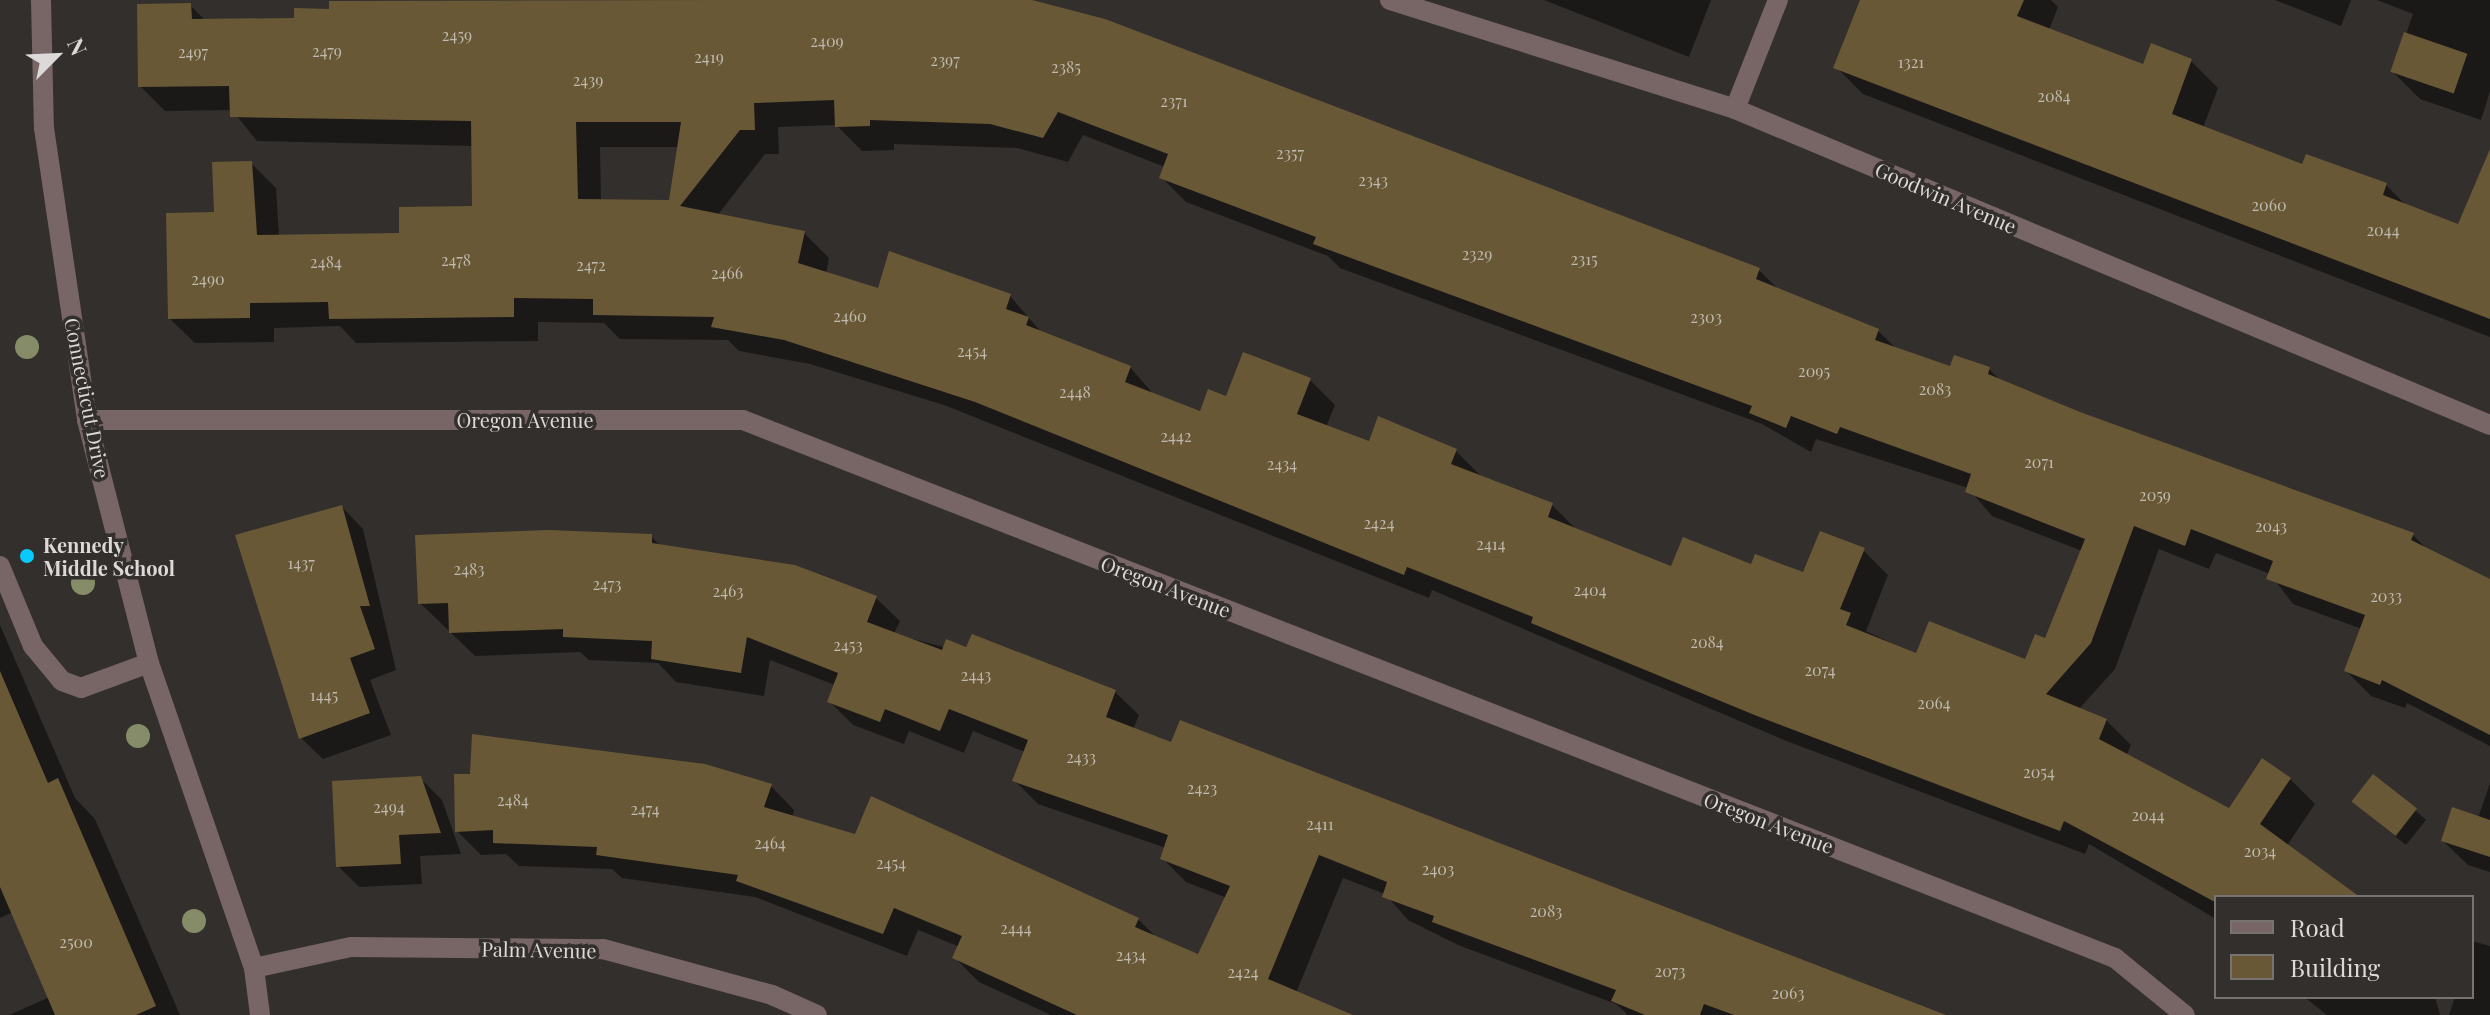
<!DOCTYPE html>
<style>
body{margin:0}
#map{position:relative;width:2490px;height:1015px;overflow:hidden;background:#332f2d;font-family:"Playfair Display",serif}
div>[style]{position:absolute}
.shadow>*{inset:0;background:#0007}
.building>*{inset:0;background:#695835;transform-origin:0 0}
.minor>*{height:20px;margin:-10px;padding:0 10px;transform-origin:10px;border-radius:10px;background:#786566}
.trees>*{width:24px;height:24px;margin:-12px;border-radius:50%;background:#878c68}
.dots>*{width:22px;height:22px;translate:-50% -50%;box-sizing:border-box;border:4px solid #332f2d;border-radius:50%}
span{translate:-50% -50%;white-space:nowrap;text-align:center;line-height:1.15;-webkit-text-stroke:7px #332f2d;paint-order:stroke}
.number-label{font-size:16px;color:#bfb9af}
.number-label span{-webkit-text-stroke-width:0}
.street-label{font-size:20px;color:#dcd9d8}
.poi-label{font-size:20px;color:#dcd9d8;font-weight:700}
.left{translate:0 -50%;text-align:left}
.legend{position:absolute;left:2214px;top:895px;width:260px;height:104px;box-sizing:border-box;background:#332f2d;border:2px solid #777371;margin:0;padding:10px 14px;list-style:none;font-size:24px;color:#dcd9d8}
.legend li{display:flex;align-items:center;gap:16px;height:40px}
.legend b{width:40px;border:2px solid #777371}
.north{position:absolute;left:16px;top:16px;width:80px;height:80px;-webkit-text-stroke:6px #332f2d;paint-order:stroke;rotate:66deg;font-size:22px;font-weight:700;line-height:32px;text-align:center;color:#dcd9d8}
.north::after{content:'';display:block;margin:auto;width:28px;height:36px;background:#dcd9d8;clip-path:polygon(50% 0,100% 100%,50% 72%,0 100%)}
</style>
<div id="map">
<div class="shadow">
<i style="clip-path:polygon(evenodd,719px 0,1025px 0,1104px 21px,1759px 270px,1780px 291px,1878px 331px,1898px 350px,1952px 369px,1989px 369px,2002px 382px,2079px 414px,2413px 535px,2429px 551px,2490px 581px,2490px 746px,2407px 703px,2405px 708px,2371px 696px,2346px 671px,2362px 629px,2293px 604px,2270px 574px,2216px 553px,2209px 569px,2159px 549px,2115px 669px,2079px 709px,2106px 720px,2131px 745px,2126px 756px,2229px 811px,2290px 779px,2315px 804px,2286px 847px,2216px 897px,2216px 919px,2089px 844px,2085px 854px,1784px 740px,1432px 590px,1429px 598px,944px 405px,810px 364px,739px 351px,728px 340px,620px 339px,604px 323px,538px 322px,538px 341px,356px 343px,340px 326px,274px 328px,274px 342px,195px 343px,170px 319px,216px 214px,251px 163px,276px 188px,279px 237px,401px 235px,474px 208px,473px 146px,257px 141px,232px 110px,165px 111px,140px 86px,190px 5px,206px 21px,296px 20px,331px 11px,719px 0,836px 125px,862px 151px,894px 150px,894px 144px,1017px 148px,1068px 162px,1083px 135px,1165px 167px,1161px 177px,1186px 202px,1328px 256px,1340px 268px,1762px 424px,1811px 452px,1816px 439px,1968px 488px,1992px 516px,2082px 551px,2046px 641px,2026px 662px,1918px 656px,1866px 631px,1888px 575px,1863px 550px,1804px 575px,1752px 566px,1673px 569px,1577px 530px,1552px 505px,1481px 476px,1456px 451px,1370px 444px,1326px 427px,1335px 405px,1310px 380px,1227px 398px,1202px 413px,1154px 395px,1130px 367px,1042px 333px,1010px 296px,879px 290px,826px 274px,829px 258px,804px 233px,717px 216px,765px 154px,779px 154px,778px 127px,836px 125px,719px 0,600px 147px,679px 147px,671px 202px,601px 201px,600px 147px)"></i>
<i style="clip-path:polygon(1544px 0,1711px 0,1689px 57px)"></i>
<i style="clip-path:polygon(1877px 0,2051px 0,2058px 7px,2049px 30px,2144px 67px,2191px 61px,2218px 88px,2203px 128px,2303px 167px,2386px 185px,2408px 207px,2459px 226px,2490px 210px,2490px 337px,1863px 94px,1836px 67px)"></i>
<i style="clip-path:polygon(2275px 0,2351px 0,2341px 26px)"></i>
<i style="clip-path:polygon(2377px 0,2490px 0,2490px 91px,2481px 120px,2420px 99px,2393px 72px,2413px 14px)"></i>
<i style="clip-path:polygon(342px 507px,363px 529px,396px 670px,370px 680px,391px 735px,323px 759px,301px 738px)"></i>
<i style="clip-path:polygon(651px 536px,662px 547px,876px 598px,900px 621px,894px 634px,1115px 692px,1139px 715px,1133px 729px,1943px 1015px,1628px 1015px,1616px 1004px,1458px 945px,1408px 920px,1385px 894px,1343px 878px,1296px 993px,1348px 1015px,1051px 1015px,979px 982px,955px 958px,960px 947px,918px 930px,907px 956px,755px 897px,622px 878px,612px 869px,519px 866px,506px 854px,481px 855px,457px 831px,771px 786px,794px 810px,792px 818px,1138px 919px,1158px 939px,1199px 956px,1227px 898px,1186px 882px,1162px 858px,1166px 848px,1038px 804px,1014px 780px,1025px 752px,973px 731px,964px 753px,909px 731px,904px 744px,853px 725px,829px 701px,835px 685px,770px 660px,764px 696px,676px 682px,658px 663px,589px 660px,580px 652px,475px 656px,420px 603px)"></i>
<i style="clip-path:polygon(0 625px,75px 798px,95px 819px,180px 1015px,9px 1015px,50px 997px,13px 912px,0 918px)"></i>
<i style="clip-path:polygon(420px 778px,442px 800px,461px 854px,420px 856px,422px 884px,359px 887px,338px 866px)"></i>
<i style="clip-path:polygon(2490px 783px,2490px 872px,2468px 865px,2443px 841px,2478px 818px)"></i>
<i style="clip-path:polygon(2415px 810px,2426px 820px,2406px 845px,2365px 812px)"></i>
<i style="clip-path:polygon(2472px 941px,2490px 946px,2490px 1015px,2449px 1015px,2455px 997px,2472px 997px)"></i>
<i style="clip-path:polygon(2304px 997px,2435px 997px,2440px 1015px,2327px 1015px)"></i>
</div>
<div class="building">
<i style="clip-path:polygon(evenodd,717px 0,1032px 0,1105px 19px,1760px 268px,1756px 279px,1879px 329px,1875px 340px,1950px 366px,1954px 355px,1990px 367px,1988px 374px,2080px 412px,2414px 533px,2411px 540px,2490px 579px,2490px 735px,2382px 680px,2380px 685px,2344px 671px,2365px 615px,2266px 579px,2273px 561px,2191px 529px,2185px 546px,2134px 526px,2091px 643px,2046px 694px,2107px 719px,2099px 739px,2229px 808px,2262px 758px,2291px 778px,2260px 824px,2360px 897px,2215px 902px,2064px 821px,2060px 831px,1757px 716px,1531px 623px,1533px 617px,1407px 567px,1404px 575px,975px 402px,784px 340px,711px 327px,714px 317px,593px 315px,593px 299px,514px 298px,514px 317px,329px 319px,328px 302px,250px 303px,250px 318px,168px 319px,166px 213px,214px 212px,212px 162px,252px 161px,257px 235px,399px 233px,399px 207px,472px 206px,471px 121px,230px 117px,229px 86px,138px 87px,137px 4px,191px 3px,192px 19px,294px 18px,294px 8px,329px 9px,329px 1px,717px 0,834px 100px,835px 127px,870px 126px,870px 120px,990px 124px,1043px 138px,1058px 112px,1168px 154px,1159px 178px,1316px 237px,1313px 244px,1752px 406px,1749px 413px,1786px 428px,1791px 416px,1837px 434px,1840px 427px,1971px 474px,1965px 492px,2085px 539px,2045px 638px,2035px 634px,2025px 659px,1929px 621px,1916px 653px,1846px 625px,1851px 613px,1840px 609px,1865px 548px,1820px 531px,1803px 572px,1755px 554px,1751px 564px,1683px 537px,1671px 566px,1548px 517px,1553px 503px,1451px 464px,1457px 449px,1378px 416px,1369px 441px,1297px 414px,1311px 378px,1243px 352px,1226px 396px,1208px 389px,1200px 411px,1125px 382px,1131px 366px,1026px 325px,1029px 317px,1006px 309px,1011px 294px,889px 251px,878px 288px,798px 263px,805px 231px,680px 206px,740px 130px,755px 130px,754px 103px,834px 100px,717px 0,576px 122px,681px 122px,669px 200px,578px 199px,576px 122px)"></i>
<i style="clip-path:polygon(1860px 0,2024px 0,2017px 16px,2143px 64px,2151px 43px,2192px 59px,2172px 114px,2302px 164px,2306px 154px,2387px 183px,2383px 195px,2458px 224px,2490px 149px,2490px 319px,1833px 68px)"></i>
<i style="left:2404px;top:32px;width:67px;height:42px;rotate:19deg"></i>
<i style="clip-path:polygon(342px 505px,370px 606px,360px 606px,375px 649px,350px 658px,370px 713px,299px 739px,235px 535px)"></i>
<i style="clip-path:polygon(548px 530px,652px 534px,652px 543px,795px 565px,877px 596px,867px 622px,942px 650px,946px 639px,966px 647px,972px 634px,1116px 690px,1106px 717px,1171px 742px,1180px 720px,1946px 1015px,1734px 1015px,1704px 1004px,1700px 1015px,1645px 1015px,1611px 1001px,1616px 990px,1432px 922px,1434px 916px,1382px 897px,1387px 882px,1319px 855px,1268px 979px,1353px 1015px,1077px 1015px,952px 958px,962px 936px,894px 908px,883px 934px,736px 881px,738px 875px,596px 855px,597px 847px,493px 843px,493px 830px,455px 832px,454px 774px,470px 774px,472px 734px,705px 764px,772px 784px,764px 807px,855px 834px,871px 796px,1139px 918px,1135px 927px,1198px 954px,1230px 886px,1160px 859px,1168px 835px,1012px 781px,1028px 740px,949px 709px,940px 731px,885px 709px,880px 722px,827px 702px,838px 673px,747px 637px,741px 673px,651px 659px,652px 641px,563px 637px,563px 629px,449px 633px,448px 603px,418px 604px,415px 535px)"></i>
<i style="clip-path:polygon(0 671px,48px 783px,58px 778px,156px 1006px,136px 1015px,55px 1015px,0 887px)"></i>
<i style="left:2373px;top:774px;width:56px;height:35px;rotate:38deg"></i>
<i style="clip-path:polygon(421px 776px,441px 833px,399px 835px,401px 864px,336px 867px,332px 781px)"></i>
<i style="clip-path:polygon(2452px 807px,2490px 820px,2490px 857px,2441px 841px)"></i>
</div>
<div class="minor">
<i style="left:41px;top:0;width:128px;rotate:88.7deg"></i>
<i style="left:44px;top:128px;width:295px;rotate:81.6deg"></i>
<i style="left:87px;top:420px;width:251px;rotate:75.7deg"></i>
<i style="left:149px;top:663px;width:323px;rotate:71deg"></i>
<i style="left:254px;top:968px;width:47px;rotate:82.7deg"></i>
<i style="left:1390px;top:0;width:362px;rotate:17.5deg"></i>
<i style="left:1735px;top:109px;width:818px;rotate:22.71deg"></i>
<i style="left:1735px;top:109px;width:117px;rotate:-68.5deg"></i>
<i style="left:87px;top:420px;width:656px"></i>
<i style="left:743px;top:420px;width:1474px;rotate:21.41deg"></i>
<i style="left:2115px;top:958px;width:90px;rotate:39.2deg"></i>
<i style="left:0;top:566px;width:87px;rotate:67.6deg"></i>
<i style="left:33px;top:646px;width:45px;rotate:50.4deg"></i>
<i style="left:62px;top:681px;width:20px;rotate:20deg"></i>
<i style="left:81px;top:688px;width:72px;rotate:-20.2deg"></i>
<i style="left:254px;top:968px;width:99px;rotate:-12.2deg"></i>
<i style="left:351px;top:947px;width:252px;rotate:0.5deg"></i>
<i style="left:603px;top:949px;width:175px;rotate:15.2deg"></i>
<i style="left:772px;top:995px;width:49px;rotate:24deg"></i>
</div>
<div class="trees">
<i style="left:27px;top:347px"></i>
<i style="left:83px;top:583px"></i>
<i style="left:138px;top:736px"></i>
<i style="left:194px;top:921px"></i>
</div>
<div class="dots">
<i style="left:27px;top:556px;background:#09cafa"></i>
</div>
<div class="number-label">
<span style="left:457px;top:35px">2459</span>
<span style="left:827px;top:41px">2409</span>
<span style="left:327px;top:51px">2479</span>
<span style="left:193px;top:52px">2497</span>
<span style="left:709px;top:57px">2419</span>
<span style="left:945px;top:60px">2397</span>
<span style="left:1911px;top:62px">1321</span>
<span style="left:1066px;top:67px">2385</span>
<span style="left:588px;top:80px">2439</span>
<span style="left:2054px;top:96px">2084</span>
<span style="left:1174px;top:101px">2371</span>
<span style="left:1290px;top:153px">2357</span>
<span style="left:1373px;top:180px">2343</span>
<span style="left:2269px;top:205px">2060</span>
<span style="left:2383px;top:230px">2044</span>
<span style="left:1477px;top:254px">2329</span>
<span style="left:1584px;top:259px">2315</span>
<span style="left:456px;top:260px">2478</span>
<span style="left:326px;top:262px">2484</span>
<span style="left:591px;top:265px">2472</span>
<span style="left:727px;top:273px">2466</span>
<span style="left:208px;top:279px">2490</span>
<span style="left:850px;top:316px">2460</span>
<span style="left:1706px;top:317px">2303</span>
<span style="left:972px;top:351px">2454</span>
<span style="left:1814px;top:371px">2095</span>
<span style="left:1935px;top:389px">2083</span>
<span style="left:1075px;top:392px">2448</span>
<span style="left:1176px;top:436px">2442</span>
<span style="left:2039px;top:462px">2071</span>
<span style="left:1282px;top:464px">2434</span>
<span style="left:2155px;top:495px">2059</span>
<span style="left:1379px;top:523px">2424</span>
<span style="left:2271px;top:526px">2043</span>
<span style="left:1491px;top:544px">2414</span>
<span style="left:301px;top:563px">1437</span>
<span style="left:469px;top:569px">2483</span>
<span style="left:607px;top:584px">2473</span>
<span style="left:1590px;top:590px">2404</span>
<span style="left:728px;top:591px">2463</span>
<span style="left:2386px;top:596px">2033</span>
<span style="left:1707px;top:642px">2084</span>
<span style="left:848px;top:645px">2453</span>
<span style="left:1820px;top:670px">2074</span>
<span style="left:976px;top:675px">2443</span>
<span style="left:324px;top:695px">1445</span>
<span style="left:1934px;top:703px">2064</span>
<span style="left:1081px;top:757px">2433</span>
<span style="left:2039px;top:772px">2054</span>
<span style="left:1202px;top:788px">2423</span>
<span style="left:513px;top:800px">2484</span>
<span style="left:389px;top:807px">2494</span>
<span style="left:645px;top:809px">2474</span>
<span style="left:2148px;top:815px">2044</span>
<span style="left:1320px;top:824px">2411</span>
<span style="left:770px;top:843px">2464</span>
<span style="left:2260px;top:851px">2034</span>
<span style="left:891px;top:863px">2454</span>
<span style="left:1438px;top:869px">2403</span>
<span style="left:1546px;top:911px">2083</span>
<span style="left:1016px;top:928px">2444</span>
<span style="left:76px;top:942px">2500</span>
<span style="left:1131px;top:955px">2434</span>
<span style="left:1670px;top:971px">2073</span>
<span style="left:1243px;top:972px">2424</span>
<span style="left:1788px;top:993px">2063</span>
</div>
<div class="street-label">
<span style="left:1946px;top:197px;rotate:23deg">Goodwin Avenue</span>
<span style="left:88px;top:398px;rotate:79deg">Connecticut Drive</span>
<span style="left:525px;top:419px">Oregon Avenue</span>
<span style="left:1166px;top:586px;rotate:21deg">Oregon Avenue</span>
<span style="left:1769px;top:822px;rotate:21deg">Oregon Avenue</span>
<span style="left:539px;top:949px;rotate:1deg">Palm Avenue</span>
</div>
<div class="poi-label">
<span class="left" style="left:43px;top:556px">Kennedy<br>Middle School</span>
</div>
<ul class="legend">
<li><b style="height:10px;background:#786566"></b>Road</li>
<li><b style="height:22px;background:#695835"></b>Building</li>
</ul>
<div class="north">N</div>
</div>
